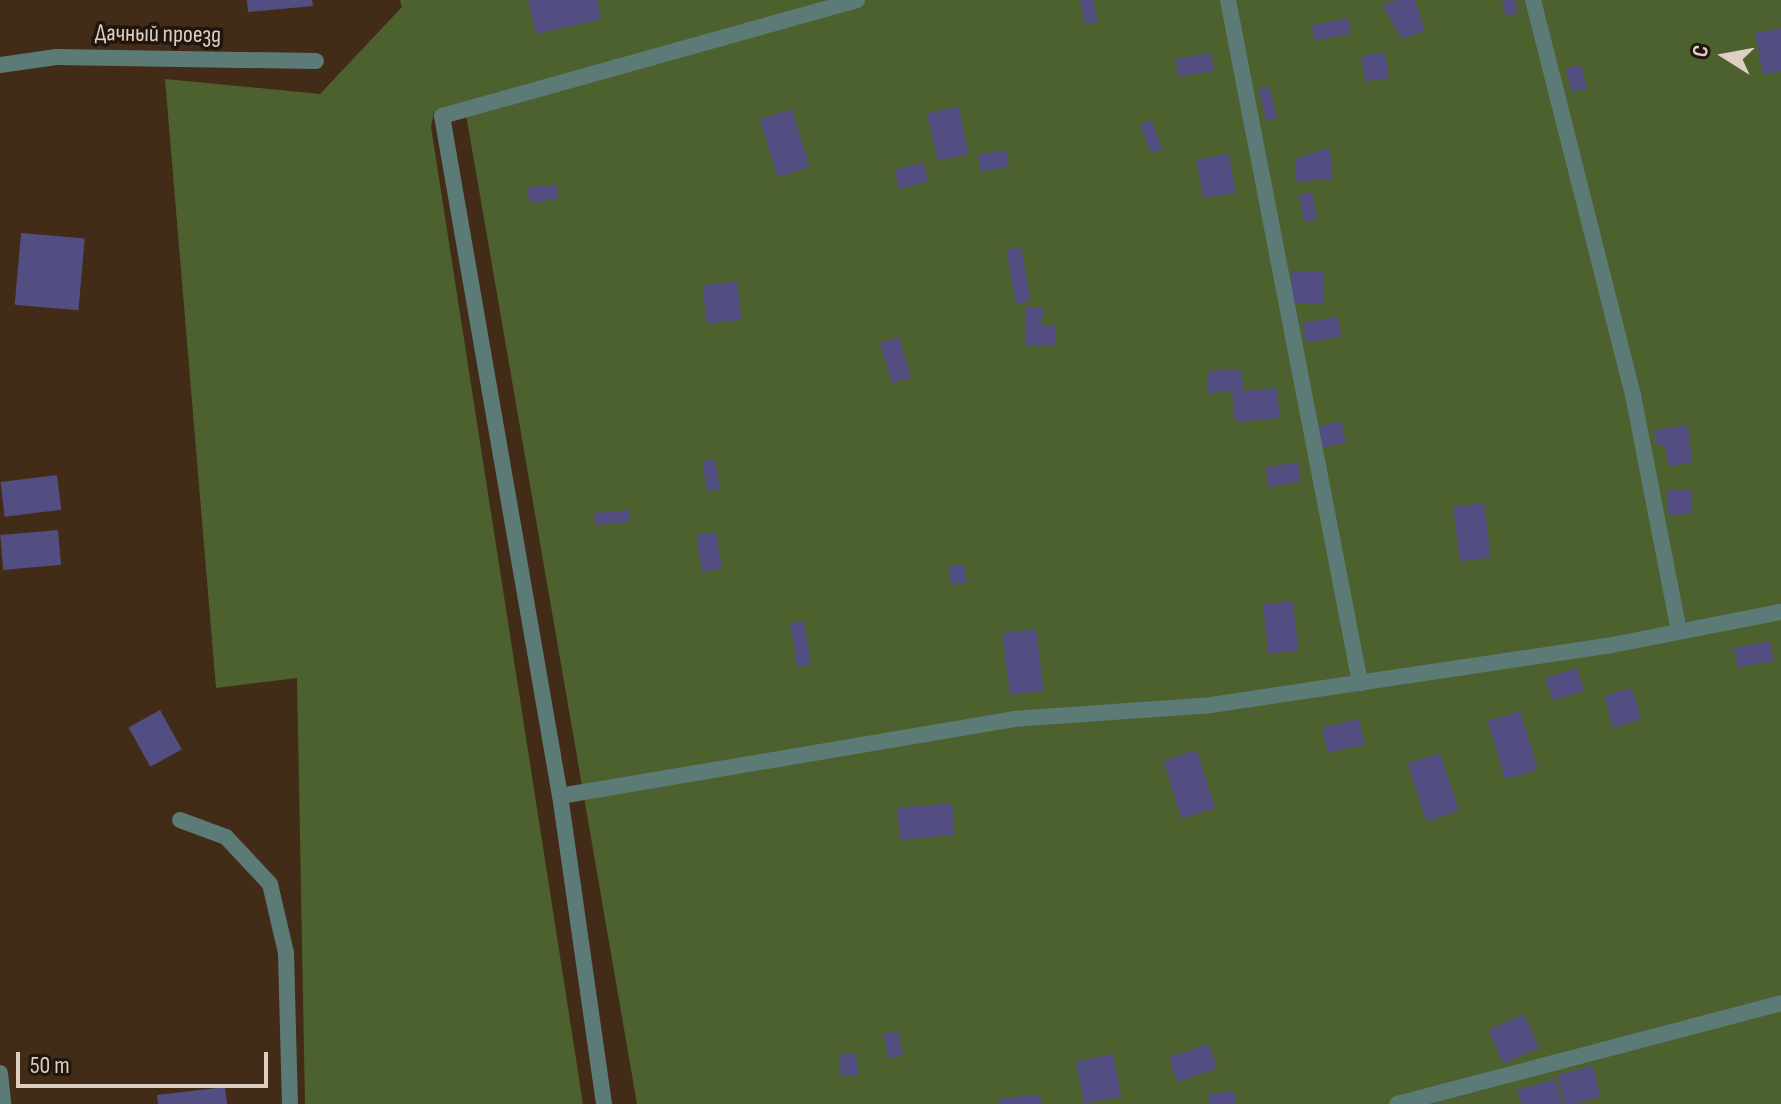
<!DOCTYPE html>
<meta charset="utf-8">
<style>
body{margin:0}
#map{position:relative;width:1781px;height:1104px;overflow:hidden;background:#422b17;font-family:"Sofia Sans Condensed",sans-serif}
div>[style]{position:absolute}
.green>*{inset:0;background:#4d612e}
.building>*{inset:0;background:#534e81;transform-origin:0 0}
.lane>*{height:16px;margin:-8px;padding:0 8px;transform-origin:8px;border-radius:8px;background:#5c7b77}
.street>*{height:16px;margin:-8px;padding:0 8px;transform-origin:8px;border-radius:8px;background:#5c7b77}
span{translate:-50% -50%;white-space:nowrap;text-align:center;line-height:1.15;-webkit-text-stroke:7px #21160e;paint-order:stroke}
.street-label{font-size:24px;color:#decec3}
.north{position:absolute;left:1685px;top:16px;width:80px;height:80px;-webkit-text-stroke:6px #21160e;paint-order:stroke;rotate:281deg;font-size:22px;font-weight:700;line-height:32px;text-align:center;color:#decec3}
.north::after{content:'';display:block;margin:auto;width:28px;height:36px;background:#decec3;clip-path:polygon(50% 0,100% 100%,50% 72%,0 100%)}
.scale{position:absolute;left:16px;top:1052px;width:252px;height:36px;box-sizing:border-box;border:4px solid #decec3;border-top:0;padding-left:10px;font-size:24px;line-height:28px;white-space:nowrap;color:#decec3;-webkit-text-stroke:6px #21160e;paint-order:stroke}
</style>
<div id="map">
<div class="green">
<i style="clip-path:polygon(400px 0,1781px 0,1781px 1104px,637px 1104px,464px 103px,434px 112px,431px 127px,583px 1104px,305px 1104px,297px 678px,216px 688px,165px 79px,320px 94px,402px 7px)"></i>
</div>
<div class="building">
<i style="clip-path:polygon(247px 0,312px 0,313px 6px,248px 12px)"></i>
<i style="clip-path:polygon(528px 0,597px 0,602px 19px,536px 34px)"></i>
<i style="clip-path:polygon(1080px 0,1093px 0,1098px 22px,1085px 24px)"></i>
<i style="clip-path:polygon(1396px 0,1415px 0,1425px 31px,1402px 39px,1382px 5px)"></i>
<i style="clip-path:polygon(1502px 0,1515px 0,1518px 13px,1506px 16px)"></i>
<i style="left:1348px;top:18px;width:16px;height:37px;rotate:79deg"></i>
<i style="clip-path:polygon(1781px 28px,1781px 71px,1763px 75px,1755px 33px)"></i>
<i style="left:1385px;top:52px;width:26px;height:24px;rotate:81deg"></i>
<i style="left:1211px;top:53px;width:18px;height:36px;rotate:81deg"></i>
<i style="left:1581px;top:65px;width:24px;height:16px;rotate:75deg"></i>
<i style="left:1269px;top:86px;width:33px;height:11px;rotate:76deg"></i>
<i style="left:958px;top:106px;width:49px;height:32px;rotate:77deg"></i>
<i style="left:792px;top:109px;width:61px;height:34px;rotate:73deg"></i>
<i style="left:1151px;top:120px;width:31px;height:12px;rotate:68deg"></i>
<i style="clip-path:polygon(1330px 147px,1332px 179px,1296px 182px,1295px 159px)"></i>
<i style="left:1006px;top:150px;width:17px;height:29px;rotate:80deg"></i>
<i style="left:1229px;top:154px;width:39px;height:33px;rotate:80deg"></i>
<i style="left:923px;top:162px;width:20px;height:30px;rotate:75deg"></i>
<i style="left:556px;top:184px;width:15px;height:29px;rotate:82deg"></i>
<i style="left:1312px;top:192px;width:28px;height:13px;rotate:80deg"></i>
<i style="left:21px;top:233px;width:64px;height:72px;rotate:5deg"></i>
<i style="left:1021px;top:247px;width:55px;height:15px;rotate:80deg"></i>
<i style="left:1324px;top:271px;width:33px;height:33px;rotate:90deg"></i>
<i style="left:737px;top:281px;width:39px;height:35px;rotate:83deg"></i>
<i style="clip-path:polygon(1026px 307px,1043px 307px,1042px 325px,1056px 326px,1056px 346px,1026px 346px)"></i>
<i style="left:1338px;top:317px;width:20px;height:36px;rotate:81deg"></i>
<i style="left:899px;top:337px;width:42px;height:20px;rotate:73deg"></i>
<i style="clip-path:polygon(1242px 369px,1243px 391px,1277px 388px,1280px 418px,1235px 422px,1232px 391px,1208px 393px,1207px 371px)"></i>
<i style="left:1341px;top:421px;width:22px;height:27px;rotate:77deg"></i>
<i style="clip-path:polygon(1688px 425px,1692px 463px,1668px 466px,1665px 445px,1656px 446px,1654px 430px)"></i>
<i style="left:715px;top:459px;width:31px;height:13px;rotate:81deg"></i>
<i style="left:1298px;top:462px;width:20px;height:33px;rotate:81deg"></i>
<i style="left:57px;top:475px;width:35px;height:57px;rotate:83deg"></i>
<i style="left:1691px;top:489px;width:25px;height:24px;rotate:88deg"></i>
<i style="left:1484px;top:503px;width:55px;height:31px;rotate:83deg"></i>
<i style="left:629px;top:510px;width:12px;height:35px;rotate:85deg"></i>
<i style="left:58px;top:530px;width:35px;height:58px;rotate:85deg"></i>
<i style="left:716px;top:532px;width:37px;height:20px;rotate:81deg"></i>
<i style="left:964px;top:564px;width:19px;height:16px;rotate:81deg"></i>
<i style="left:1293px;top:601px;width:50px;height:30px;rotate:84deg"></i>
<i style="left:804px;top:621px;width:44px;height:14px;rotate:81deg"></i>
<i style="left:1036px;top:629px;width:62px;height:34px;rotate:83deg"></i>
<i style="left:1770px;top:641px;width:20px;height:37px;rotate:79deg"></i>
<i style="left:1577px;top:668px;width:24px;height:33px;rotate:73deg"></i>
<i style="left:1632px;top:688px;width:33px;height:29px;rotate:74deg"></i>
<i style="left:160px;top:710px;width:45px;height:36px;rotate:61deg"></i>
<i style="left:1520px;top:711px;width:61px;height:34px;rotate:73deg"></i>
<i style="left:1359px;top:719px;width:26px;height:38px;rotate:77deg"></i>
<i style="left:1197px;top:750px;width:61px;height:35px;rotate:73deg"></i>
<i style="left:1440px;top:753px;width:61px;height:34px;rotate:72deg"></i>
<i style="left:952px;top:803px;width:32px;height:55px;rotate:85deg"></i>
<i style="left:1524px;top:1014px;width:37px;height:39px;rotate:66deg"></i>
<i style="left:898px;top:1031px;width:25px;height:15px;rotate:79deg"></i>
<i style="left:1209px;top:1044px;width:26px;height:42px;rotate:72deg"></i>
<i style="left:856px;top:1053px;width:22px;height:17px;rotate:85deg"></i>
<i style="left:1113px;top:1054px;width:43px;height:38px;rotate:79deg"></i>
<i style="left:1593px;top:1066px;width:32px;height:37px;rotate:76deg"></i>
<i style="clip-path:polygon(1555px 1079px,1562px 1104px,1521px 1104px,1517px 1090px)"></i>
<i style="clip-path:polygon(225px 1087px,227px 1104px,158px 1104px,157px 1095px)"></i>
<i style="clip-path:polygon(1234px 1091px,1236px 1104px,1209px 1104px,1208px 1094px)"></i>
<i style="clip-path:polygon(1040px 1095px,1041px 1104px,1000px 1104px,1000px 1098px)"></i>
</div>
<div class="lane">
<i style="left:1228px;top:0;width:696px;rotate:79.06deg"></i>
<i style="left:1533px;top:0;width:407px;rotate:75.8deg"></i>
<i style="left:1633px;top:395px;width:241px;rotate:79deg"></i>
<i style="left:560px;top:796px;width:459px;rotate:-9.6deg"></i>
<i style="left:1013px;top:719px;width:198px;rotate:-4deg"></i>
<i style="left:1211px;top:705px;width:400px;rotate:-8.5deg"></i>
<i style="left:1607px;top:646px;width:177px;rotate:-11.1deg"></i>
<i style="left:180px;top:820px;width:49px;rotate:20.3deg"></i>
<i style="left:226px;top:837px;width:64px;rotate:46.9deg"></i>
<i style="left:270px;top:884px;width:71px;rotate:76.9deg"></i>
<i style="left:286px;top:953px;width:151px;rotate:88.5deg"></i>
<i style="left:604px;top:1104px;width:311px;rotate:-98.1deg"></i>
<i style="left:560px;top:796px;width:690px;rotate:-99.84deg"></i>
<i style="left:442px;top:116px;width:431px;rotate:-15.6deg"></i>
<i style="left:1397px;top:1104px;width:397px;rotate:-14.7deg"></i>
</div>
<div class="street">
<i style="left:0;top:65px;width:57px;rotate:-8.1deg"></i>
<i style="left:56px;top:57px;width:260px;rotate:0.9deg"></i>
<i style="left:0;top:1073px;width:31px;rotate:84deg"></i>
</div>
<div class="street-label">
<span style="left:158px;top:34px;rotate:1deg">Дачный проезд</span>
</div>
<div class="north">С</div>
<div class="scale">50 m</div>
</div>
